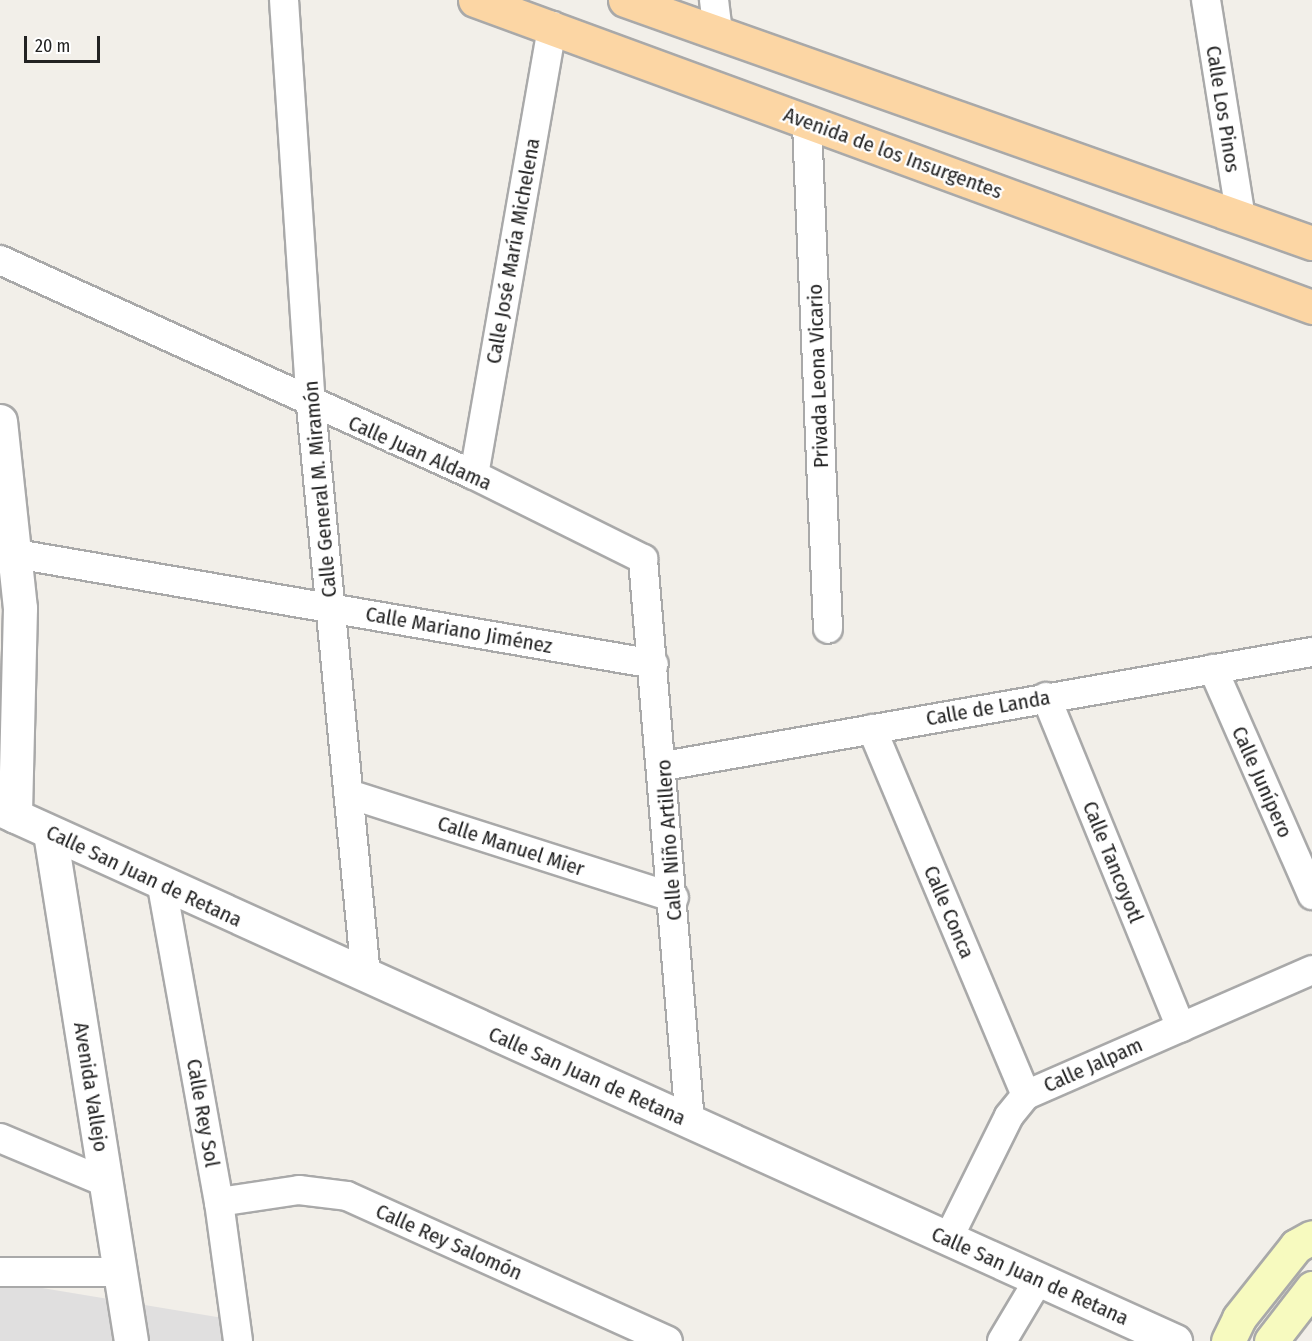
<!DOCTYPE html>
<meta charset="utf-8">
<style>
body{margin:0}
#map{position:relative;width:1312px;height:1341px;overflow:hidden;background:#f2efe9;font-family:"Fira Sans Condensed",sans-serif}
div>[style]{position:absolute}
.residential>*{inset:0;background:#e0dfdf}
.roads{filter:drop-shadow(2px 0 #a9a9a9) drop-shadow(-2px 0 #a9a9a9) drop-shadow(0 2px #a9a9a9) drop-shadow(0 -2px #a9a9a9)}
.minor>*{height:28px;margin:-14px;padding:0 14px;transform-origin:14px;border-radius:14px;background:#fff}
.tertiary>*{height:33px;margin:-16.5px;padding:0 16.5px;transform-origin:16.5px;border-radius:16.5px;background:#fff}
.secondary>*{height:33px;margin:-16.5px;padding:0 16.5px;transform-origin:16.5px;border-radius:16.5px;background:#f7fabf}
.primary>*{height:33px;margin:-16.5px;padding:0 16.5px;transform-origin:16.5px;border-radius:16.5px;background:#fcd6a4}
span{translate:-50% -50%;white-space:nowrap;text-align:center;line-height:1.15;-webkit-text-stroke:4.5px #fff;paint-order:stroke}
.street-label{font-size:21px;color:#222}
.scale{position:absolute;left:24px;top:36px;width:76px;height:27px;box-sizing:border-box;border:3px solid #222;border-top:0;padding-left:8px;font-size:18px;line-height:21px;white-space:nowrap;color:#222;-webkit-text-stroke:4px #fff;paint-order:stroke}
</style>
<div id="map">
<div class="residential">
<i style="clip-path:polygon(0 1281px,235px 1320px,238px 1341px,0 1341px)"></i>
</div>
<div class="roads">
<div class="minor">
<i style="left:284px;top:0;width:407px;rotate:86.2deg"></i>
<i style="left:311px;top:406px;width:573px;rotate:84.49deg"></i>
<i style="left:714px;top:0;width:32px;rotate:83deg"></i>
<i style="left:1206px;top:0;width:221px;rotate:80.9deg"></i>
<i style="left:807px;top:124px;width:505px;rotate:87.62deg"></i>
<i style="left:0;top:260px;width:520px;rotate:24.4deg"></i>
<i style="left:474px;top:475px;width:189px;rotate:26.4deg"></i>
<i style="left:643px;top:559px;width:565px;rotate:85.23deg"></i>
<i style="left:474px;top:475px;width:456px;rotate:-80.1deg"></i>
<i style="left:16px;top:554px;width:647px;rotate:9.78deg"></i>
<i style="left:1213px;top:669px;width:247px;rotate:66.3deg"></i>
<i style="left:1046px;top:697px;width:357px;rotate:67.8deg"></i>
<i style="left:872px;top:729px;width:397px;rotate:67.2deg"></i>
<i style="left:664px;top:766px;width:658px;rotate:-9.98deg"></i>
<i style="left:349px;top:794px;width:341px;rotate:17.7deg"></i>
<i style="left:162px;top:886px;width:321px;rotate:79.8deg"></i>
<i style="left:219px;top:1202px;width:140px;rotate:82.2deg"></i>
<i style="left:0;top:1138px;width:116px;rotate:22.8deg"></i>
<i style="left:219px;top:1202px;width:81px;rotate:-8.5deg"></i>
<i style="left:299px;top:1190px;width:48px;rotate:7.1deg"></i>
<i style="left:347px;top:1196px;width:352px;rotate:24.3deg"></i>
<i style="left:948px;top:1239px;width:137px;rotate:-63.6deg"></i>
<i style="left:1009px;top:1116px;width:27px;rotate:-51deg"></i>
<i style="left:1026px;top:1095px;width:312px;rotate:-23.6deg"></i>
<i style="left:0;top:1272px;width:121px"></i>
<i style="left:1002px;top:1341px;width:72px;rotate:-59.2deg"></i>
</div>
<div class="tertiary">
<i style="left:0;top:421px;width:188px;rotate:83.9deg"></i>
<i style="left:20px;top:608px;width:208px;rotate:91.4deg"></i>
<i style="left:0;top:809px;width:1290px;rotate:24.36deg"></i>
<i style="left:50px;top:833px;width:514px;rotate:80.94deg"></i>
</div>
<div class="secondary">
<i style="left:1228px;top:1341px;width:25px;rotate:-64deg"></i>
<i style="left:1239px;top:1318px;width:92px;rotate:-51.6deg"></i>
<i style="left:1296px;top:1246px;width:18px;rotate:-29deg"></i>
<i style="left:1271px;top:1341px;width:67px;rotate:-52.3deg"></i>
</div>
<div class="primary">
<i style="left:475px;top:0;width:892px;rotate:20.14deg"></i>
<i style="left:625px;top:0;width:729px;rotate:19.48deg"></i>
</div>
</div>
<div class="street-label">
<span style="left:1223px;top:109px;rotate:81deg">Calle Los Pinos</span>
<span style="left:893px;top:153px;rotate:20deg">Avenida de los Insurgentes</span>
<span style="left:513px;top:251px;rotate:-80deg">Calle José María Michelena</span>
<span style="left:818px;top:376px;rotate:-92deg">Privada Leona Vicario</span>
<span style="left:420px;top:453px;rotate:24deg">Calle Juan Aldama</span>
<span style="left:320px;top:489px;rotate:-95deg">Calle General M. Miramón</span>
<span style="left:459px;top:630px;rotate:10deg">Calle Mariano Jiménez</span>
<span style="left:988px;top:708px;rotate:-10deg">Calle de Landa</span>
<span style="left:1262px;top:782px;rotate:66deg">Calle Junípero</span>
<span style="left:669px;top:840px;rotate:-94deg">Calle Niño Artillero</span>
<span style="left:511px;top:846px;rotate:18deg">Calle Manuel Mier</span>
<span style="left:1113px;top:862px;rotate:68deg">Calle Tancoyotl</span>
<span style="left:144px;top:876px;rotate:25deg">Calle San Juan de Retana</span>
<span style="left:949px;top:912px;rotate:67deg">Calle Conca</span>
<span style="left:1093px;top:1065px;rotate:-24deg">Calle Jalpam</span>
<span style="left:587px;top:1076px;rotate:24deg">Calle San Juan de Retana</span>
<span style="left:91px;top:1087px;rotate:81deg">Avenida Vallejo</span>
<span style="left:203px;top:1113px;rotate:80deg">Calle Rey Sol</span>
<span style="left:449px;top:1242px;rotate:24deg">Calle Rey Salomón</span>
<span style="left:1030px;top:1276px;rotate:24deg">Calle San Juan de Retana</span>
</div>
<div class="scale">20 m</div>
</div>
